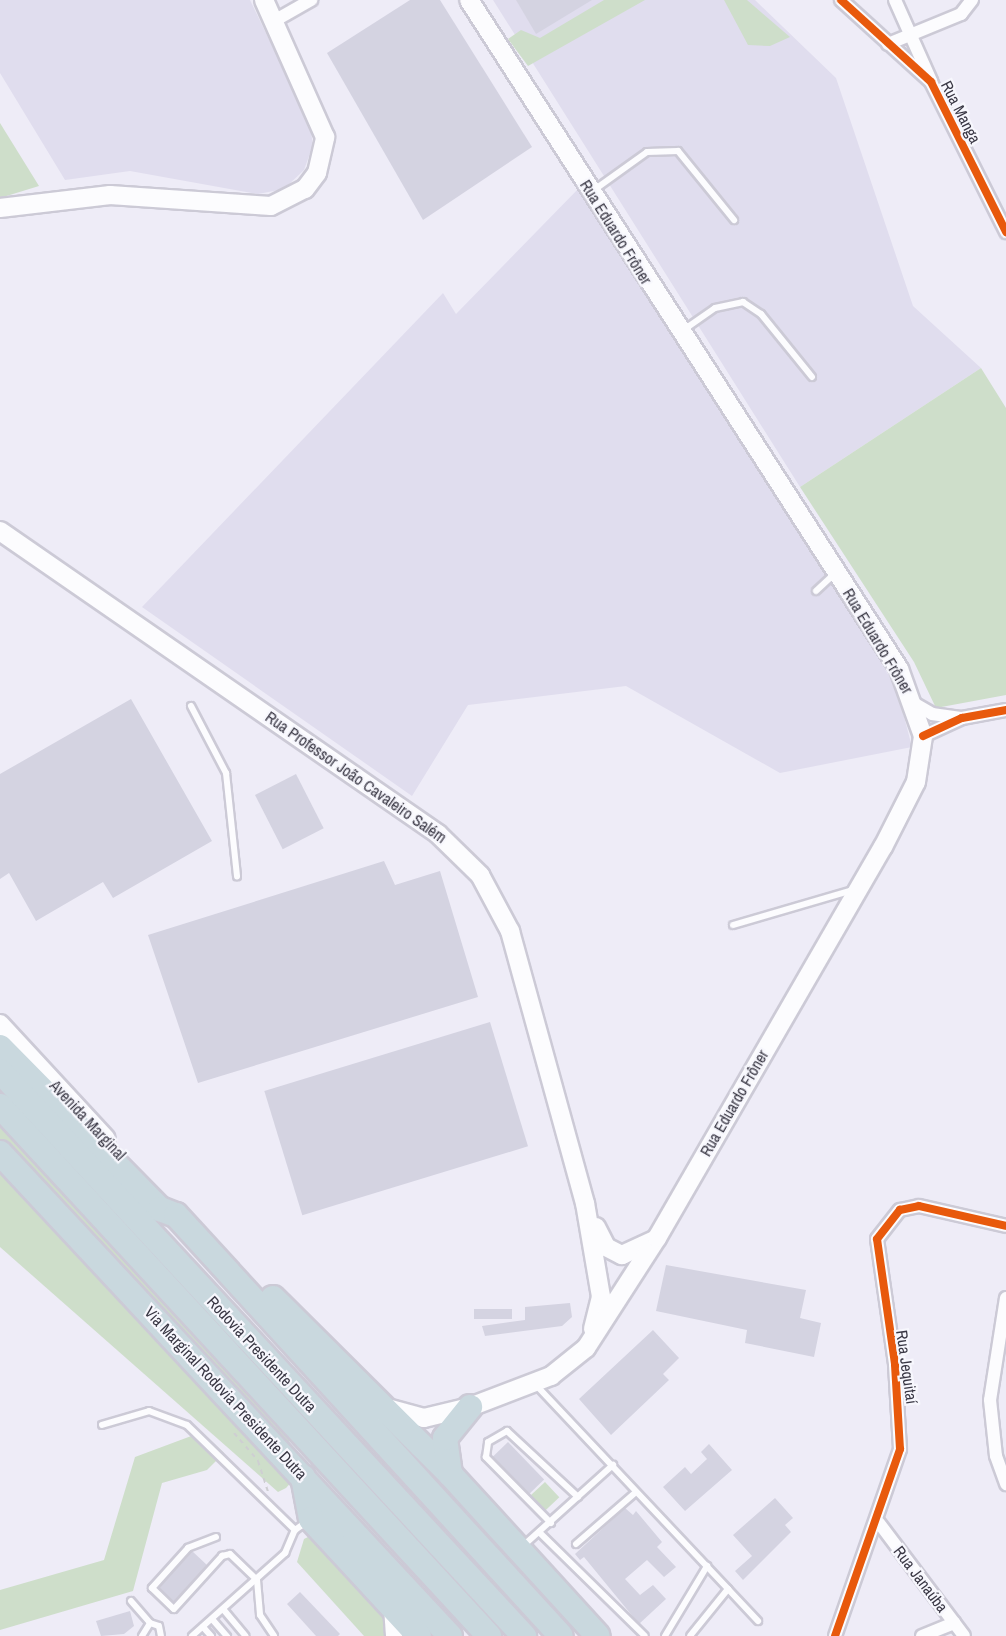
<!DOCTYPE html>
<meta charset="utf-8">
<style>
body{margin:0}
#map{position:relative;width:1006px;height:1636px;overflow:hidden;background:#eeecf7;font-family:"Archivo Narrow",sans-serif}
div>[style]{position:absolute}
.industrial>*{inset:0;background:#e0ddee}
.green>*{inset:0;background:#cedeca;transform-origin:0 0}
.building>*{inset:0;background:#d4d3e1;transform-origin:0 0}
.path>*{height:2px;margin-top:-1px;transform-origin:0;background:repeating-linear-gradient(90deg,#ceced2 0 4.5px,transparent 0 9px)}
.roads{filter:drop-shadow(2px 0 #cccad6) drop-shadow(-2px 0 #cccad6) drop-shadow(0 2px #cccad6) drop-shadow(0 -2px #cccad6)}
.service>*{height:6px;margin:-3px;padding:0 3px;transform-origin:3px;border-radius:3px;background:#fcfcfe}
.minor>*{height:12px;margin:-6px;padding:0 6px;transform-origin:6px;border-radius:6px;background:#fcfcfe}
.tertiary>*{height:16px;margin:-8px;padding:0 8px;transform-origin:8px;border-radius:8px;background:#fcfcfe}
.secondary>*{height:18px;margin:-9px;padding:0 9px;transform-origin:9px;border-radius:9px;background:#fcfcfe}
.motorway>*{height:24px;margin:-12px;padding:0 12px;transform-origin:12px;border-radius:12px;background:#c9d8de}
.cycleway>*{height:8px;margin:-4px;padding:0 4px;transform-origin:4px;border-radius:4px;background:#e8590c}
span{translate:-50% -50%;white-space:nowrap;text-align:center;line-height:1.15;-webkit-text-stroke:4.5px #f7f7fd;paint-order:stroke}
.street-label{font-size:16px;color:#393744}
</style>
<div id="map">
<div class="industrial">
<i style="clip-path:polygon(0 0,250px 0,310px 125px,313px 145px,304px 170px,284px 189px,258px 194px,130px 171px,65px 180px,0 73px)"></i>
<i style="clip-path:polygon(493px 0,755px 0,836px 78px,913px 306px,981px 368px,800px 487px)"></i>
<i style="clip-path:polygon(580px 187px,895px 682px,912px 747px,780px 773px,626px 686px,468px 705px,412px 796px,142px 607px,443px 293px,456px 314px)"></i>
</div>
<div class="green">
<i style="clip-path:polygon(604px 0,645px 0,528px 66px,508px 39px,521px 30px,540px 38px)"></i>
<i style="clip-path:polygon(724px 0,747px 0,790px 37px,770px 46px,748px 45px)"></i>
<i style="clip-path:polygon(0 123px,39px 186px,0 198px)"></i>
<i style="clip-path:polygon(981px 368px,1006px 408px,1006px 695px,936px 708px,914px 662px,800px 487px)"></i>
<i style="clip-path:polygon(0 1121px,286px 1432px,296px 1460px,294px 1479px,286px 1488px,278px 1492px,0 1247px)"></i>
<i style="clip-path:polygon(202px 1432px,224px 1453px,207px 1470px,162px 1483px,133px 1591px,0 1630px,0 1590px,104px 1560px,135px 1457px)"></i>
<i style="left:545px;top:1482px;width:21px;height:21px;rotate:47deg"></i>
<i style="clip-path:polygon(312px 1535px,382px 1605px,390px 1636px,364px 1636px,297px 1562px,304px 1539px)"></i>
</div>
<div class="building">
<i style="clip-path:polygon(410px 0,440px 0,532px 147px,423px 220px,327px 53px)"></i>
<i style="clip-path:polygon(516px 0,592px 0,536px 34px)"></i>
<i style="clip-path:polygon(131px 699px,212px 841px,113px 898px,103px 882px,36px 921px,9px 873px,0 879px,0 774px)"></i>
<i style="left:296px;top:774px;width:61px;height:46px;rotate:63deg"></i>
<i style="clip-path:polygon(384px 861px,395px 885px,440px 871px,478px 997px,198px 1083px,148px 935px)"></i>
<i style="left:490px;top:1022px;width:130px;height:236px;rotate:73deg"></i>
<i style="clip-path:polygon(666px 1265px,806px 1290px,800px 1318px,821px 1323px,814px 1357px,745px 1343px,747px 1330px,656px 1311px)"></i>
<i style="clip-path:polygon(570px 1303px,572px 1317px,562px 1326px,485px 1336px,482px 1326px,525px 1320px,525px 1307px)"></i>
<i style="left:512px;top:1309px;width:10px;height:38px;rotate:90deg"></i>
<i style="clip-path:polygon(653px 1330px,679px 1358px,663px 1374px,669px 1380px,611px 1435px,579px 1399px)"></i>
<i style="left:508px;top:1442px;width:52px;height:23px;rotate:46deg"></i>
<i style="clip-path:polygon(709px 1444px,732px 1470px,685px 1511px,663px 1487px,685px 1467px,691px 1474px,707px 1459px,701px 1452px)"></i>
<i style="clip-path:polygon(775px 1498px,793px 1518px,785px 1525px,791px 1532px,743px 1580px,735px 1571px,752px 1556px,733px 1535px)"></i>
<i style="clip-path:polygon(625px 1508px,633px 1515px,636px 1511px,662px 1542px,657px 1547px,676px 1567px,664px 1577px,647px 1560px,625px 1579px,640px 1595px,653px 1585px,666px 1599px,639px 1624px,584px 1557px,580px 1560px,575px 1554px)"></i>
<i style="left:192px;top:1551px;width:23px;height:50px;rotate:43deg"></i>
<i style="clip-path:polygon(300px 1592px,340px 1634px,338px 1636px,316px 1636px,287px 1604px)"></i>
<i style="clip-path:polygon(130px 1611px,134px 1626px,124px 1634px,101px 1636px,96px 1621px)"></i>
</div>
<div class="path">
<i style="left:234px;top:1433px;width:37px;rotate:49deg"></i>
<i style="left:258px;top:1461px;width:32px;rotate:72deg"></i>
</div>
<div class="roads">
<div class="service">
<i style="left:594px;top:190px;width:65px;rotate:-35.6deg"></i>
<i style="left:647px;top:152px;width:31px;rotate:-2deg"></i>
<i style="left:678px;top:151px;width:89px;rotate:50.9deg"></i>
<i style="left:682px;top:331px;width:40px;rotate:-34.9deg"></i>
<i style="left:715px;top:308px;width:29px;rotate:-12deg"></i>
<i style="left:743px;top:302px;width:22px;rotate:34deg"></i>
<i style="left:761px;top:314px;width:81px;rotate:51deg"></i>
<i style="left:816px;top:591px;width:26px;rotate:-43deg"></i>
<i style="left:191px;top:706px;width:76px;rotate:62.4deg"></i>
<i style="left:226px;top:773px;width:104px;rotate:83.9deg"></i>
<i style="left:733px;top:925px;width:125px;rotate:-16.3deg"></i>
<i style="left:535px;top:1384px;width:282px;rotate:46.7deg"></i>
<i style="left:728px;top:1589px;width:60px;rotate:129deg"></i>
<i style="left:102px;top:1425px;width:49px;rotate:-16.6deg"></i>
<i style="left:149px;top:1411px;width:40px;rotate:20.2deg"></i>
<i style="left:187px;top:1425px;width:151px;rotate:44.2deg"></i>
<i style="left:551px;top:1523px;width:93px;rotate:-134.6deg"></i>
<i style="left:486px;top:1457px;width:15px;rotate:-82deg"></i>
<i style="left:488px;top:1442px;width:22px;rotate:-30deg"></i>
<i style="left:507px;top:1431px;width:97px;rotate:42.9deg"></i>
<i style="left:539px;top:1532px;width:148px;rotate:44.5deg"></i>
<i style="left:216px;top:1537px;width:30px;rotate:159deg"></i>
<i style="left:188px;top:1548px;width:54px;rotate:132deg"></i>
<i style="left:152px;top:1588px;width:30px;rotate:44deg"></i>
<i style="left:174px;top:1609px;width:72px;rotate:-47.8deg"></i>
<i style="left:222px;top:1556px;width:8px;rotate:-14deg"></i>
<i style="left:230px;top:1554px;width:37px;rotate:44deg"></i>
<i style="left:257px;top:1580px;width:35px;rotate:85deg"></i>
<i style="left:260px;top:1615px;width:25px;rotate:56deg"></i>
<i style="left:576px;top:1544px;width:79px;rotate:-40.9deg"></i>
<i style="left:524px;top:1545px;width:120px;rotate:-42deg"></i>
<i style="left:728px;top:1589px;width:44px;rotate:46.8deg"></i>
<i style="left:131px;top:1601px;width:29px;rotate:49deg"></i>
<i style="left:223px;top:1609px;width:35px;rotate:50deg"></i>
<i style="left:212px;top:1619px;width:23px;rotate:49deg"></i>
<i style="left:203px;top:1627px;width:12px;rotate:48deg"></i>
<i style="left:142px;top:1636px;width:15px;rotate:-58deg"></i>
<i style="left:150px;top:1623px;width:9px;rotate:18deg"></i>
<i style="left:159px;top:1626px;width:10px;rotate:79deg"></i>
<i style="left:192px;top:1636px;width:125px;rotate:-41.7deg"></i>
<i style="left:285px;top:1553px;width:25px;rotate:-67deg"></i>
<i style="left:295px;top:1530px;width:16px;rotate:-35deg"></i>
<i style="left:665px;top:1636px;width:82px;rotate:-59deg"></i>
</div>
<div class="minor">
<i style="left:841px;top:0;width:122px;rotate:42.3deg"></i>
<i style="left:931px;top:82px;width:168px;rotate:63.4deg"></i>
<i style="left:895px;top:0;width:89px;rotate:66deg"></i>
<i style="left:274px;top:21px;width:43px;rotate:-29.6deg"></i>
<i style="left:888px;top:44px;width:79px;rotate:-22.3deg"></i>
<i style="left:961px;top:14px;width:18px;rotate:-52deg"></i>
<i style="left:915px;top:704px;width:20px;rotate:30deg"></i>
<i style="left:932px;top:714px;width:29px;rotate:8deg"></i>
<i style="left:923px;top:736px;width:43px;rotate:-24.8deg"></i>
<i style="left:962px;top:718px;width:45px;rotate:-10.3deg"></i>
<i style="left:1006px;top:1298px;width:103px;rotate:98.9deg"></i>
<i style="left:990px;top:1400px;width:56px;rotate:83.9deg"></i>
<i style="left:996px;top:1456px;width:30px;rotate:70deg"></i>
<i style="left:879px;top:1523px;width:141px;rotate:53deg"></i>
<i style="left:835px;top:1636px;width:198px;rotate:-70.8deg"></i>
<i style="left:900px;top:1449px;width:85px;rotate:-93.4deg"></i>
<i style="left:895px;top:1364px;width:126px;rotate:-98.2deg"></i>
<i style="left:877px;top:1239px;width:37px;rotate:-52deg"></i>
<i style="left:900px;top:1210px;width:19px;rotate:-12deg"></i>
<i style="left:919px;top:1206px;width:89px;rotate:12.9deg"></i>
<i style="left:922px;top:1636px;width:35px;rotate:-22deg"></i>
</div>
<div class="tertiary">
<i style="left:392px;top:1607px;width:29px;rotate:86deg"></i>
</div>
<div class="secondary">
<i style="left:0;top:208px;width:111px;rotate:-6.7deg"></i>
<i style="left:110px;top:195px;width:161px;rotate:3.9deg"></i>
<i style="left:271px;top:206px;width:38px;rotate:-27deg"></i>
<i style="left:305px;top:189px;width:20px;rotate:-53deg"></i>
<i style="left:317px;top:173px;width:37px;rotate:-77deg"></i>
<i style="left:325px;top:137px;width:150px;rotate:-114deg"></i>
<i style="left:0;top:531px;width:533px;rotate:34.67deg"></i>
<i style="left:438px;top:834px;width:59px;rotate:44.3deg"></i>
<i style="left:480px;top:875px;width:64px;rotate:61.8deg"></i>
<i style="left:510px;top:931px;width:282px;rotate:74.6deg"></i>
<i style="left:585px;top:1203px;width:95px;rotate:80.3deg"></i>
<i style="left:601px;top:1297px;width:33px;rotate:104deg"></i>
<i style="left:0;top:1024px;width:156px;rotate:47.3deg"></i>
<i style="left:596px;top:1227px;width:22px;rotate:63deg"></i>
<i style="left:606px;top:1247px;width:18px;rotate:27deg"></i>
<i style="left:622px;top:1255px;width:33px;rotate:-25deg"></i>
<i style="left:387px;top:1408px;width:38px;rotate:15deg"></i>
<i style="left:424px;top:1418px;width:47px;rotate:-13.4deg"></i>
<i style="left:470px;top:1407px;width:87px;rotate:-20.9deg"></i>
<i style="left:551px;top:1376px;width:45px;rotate:-38.7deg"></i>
<i style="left:586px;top:1348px;width:131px;rotate:-57.2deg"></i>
<i style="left:657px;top:1238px;width:452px;rotate:-60deg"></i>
<i style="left:883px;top:847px;width:73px;rotate:-63.1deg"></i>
<i style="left:916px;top:782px;width:47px;rotate:-81.3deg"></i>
<i style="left:923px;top:736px;width:71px;rotate:-109.7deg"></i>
<i style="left:899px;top:669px;width:795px;rotate:-122.73deg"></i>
</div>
<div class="motorway">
<i style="left:0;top:1047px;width:228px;rotate:45.4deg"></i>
<i style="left:160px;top:1209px;width:17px;rotate:21deg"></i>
<i style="left:176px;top:1215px;width:570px;rotate:47.56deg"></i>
<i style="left:0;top:1071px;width:771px;rotate:47.16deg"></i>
<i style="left:0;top:1106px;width:721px;rotate:47.3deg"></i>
<i style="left:0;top:1153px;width:660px;rotate:47.03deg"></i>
<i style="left:273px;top:1298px;width:250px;rotate:44.8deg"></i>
<i style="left:450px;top:1474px;width:219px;rotate:47.6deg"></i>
<i style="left:450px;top:1474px;width:36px;rotate:-98deg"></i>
<i style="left:445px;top:1438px;width:40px;rotate:-51deg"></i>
<i style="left:303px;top:1477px;width:43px;rotate:79.2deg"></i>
<i style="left:311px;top:1519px;width:159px;rotate:47.3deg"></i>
</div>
</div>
<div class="cycleway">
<i style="left:841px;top:0;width:122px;rotate:42.3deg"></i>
<i style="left:931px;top:82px;width:168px;rotate:63.4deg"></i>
<i style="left:923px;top:736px;width:43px;rotate:-24.8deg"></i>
<i style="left:962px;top:718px;width:45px;rotate:-10.3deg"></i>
<i style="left:835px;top:1636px;width:198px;rotate:-70.8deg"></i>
<i style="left:900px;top:1449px;width:85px;rotate:-93.4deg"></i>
<i style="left:895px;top:1364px;width:126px;rotate:-98.2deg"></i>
<i style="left:877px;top:1239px;width:37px;rotate:-52deg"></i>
<i style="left:900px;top:1210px;width:19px;rotate:-12deg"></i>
<i style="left:919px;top:1206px;width:89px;rotate:12.9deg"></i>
</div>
<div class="street-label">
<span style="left:961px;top:112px;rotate:63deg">Rua Manga</span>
<span style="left:616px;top:232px;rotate:58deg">Rua Eduardo Frôner</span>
<span style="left:878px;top:641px;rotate:59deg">Rua Eduardo Frôner</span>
<span style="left:356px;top:777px;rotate:35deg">Rua Professor João Cavaleiro Salém</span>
<span style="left:734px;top:1103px;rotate:-60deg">Rua Eduardo Frôner</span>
<span style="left:88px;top:1120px;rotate:47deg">Avenida Marginal</span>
<span style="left:262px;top:1354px;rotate:47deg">Rodovia Presidente Dutra</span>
<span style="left:907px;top:1367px;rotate:82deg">Rua Jequitaí</span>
<span style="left:226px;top:1393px;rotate:47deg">Via Marginal Rodovia Presidente Dutra</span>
<span style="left:921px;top:1579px;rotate:53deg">Rua Janaúba</span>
</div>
</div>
